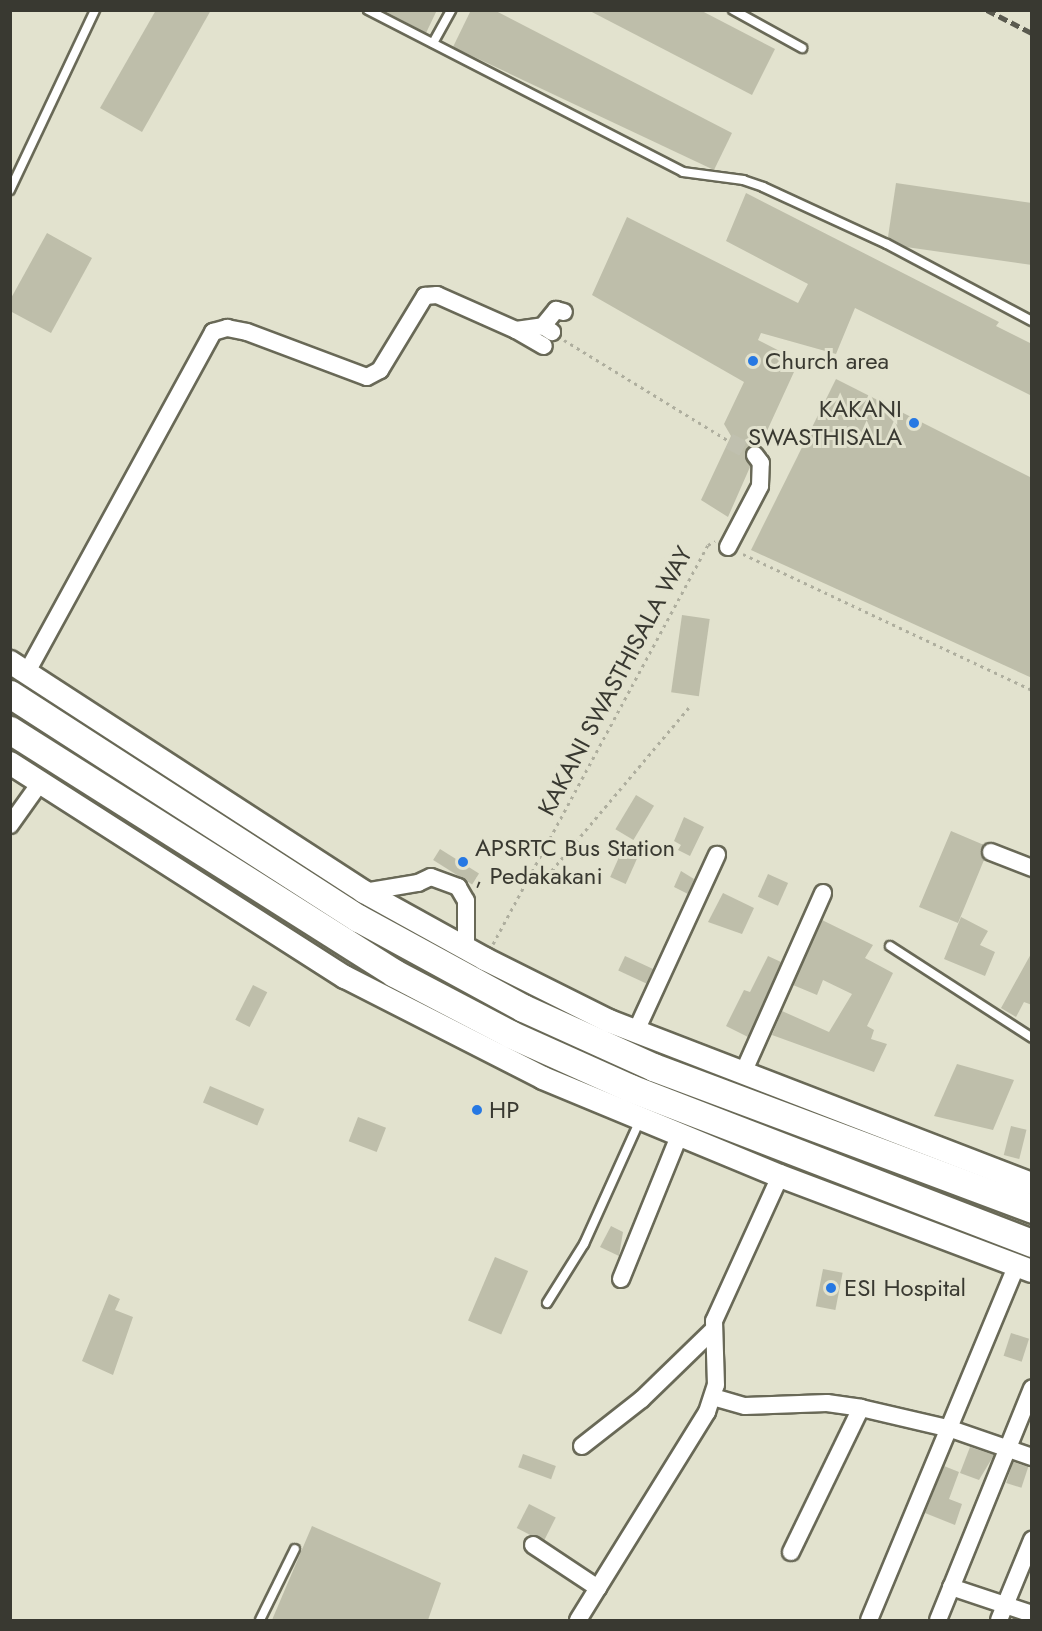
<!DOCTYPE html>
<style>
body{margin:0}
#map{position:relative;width:1042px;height:1631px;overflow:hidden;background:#e2e2ce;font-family:Jost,sans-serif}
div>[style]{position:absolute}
.building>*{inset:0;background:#bebeaa;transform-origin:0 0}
.minor-tunnel>*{height:16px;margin-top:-8px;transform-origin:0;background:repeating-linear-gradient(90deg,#c0c0af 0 16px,transparent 0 24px)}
.path>*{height:3px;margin-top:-1.5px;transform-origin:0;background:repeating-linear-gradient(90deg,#aeae9e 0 3px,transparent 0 7.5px)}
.roads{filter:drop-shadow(2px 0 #696957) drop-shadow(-2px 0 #696957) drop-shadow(0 2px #696957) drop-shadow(0 -2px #696957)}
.service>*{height:8px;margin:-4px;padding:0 4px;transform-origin:4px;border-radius:4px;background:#fff}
.minor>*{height:16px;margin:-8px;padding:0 8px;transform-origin:8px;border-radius:8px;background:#fff}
.secondary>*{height:22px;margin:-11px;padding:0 11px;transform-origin:11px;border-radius:11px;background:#fff}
.trunk>*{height:27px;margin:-13.5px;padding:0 13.5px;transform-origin:13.5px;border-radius:13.5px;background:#fff}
.rail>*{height:4.5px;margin-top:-2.25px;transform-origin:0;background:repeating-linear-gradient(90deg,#5a5a4f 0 9px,transparent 0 13.5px)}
.dots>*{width:16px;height:16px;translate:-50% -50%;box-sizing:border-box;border:3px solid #e2e2ce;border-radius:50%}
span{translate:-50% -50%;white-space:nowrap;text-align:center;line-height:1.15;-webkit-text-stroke:6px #e2e2ce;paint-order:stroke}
.poi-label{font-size:24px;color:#393931}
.left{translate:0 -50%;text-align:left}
.right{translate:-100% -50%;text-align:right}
.street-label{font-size:24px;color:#393931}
.frame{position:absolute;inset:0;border:12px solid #393931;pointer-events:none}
</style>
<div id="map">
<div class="building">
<i style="clip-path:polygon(156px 10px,211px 10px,142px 132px,100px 108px)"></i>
<i style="clip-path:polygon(383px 10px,437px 10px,426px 33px)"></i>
<i style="clip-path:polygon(471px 10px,494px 10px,732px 133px,714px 170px,453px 47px)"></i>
<i style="clip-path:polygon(588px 10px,700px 10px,775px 49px,752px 95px)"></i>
<i style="clip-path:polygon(896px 183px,1032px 203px,1032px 265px,906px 247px,888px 237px)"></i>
<i style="clip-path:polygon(746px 193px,999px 322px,996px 326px,1032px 344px,1032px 396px,855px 308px,836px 354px,761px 333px,758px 340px,799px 361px,760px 446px,746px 450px,750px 467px,728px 517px,701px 500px,731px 436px,724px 424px,744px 382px,592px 295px,627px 217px,798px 303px,808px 284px,726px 241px)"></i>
<i style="clip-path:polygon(47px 233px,92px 258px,51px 333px,10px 311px,10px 300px)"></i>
<i style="clip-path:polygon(836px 379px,1032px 478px,1032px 678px,751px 550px)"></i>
<i style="left:682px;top:615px;width:28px;height:78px;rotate:8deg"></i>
<i style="left:636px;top:795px;width:21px;height:40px;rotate:31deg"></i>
<i style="clip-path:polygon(684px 817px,704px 827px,690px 856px,678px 850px,681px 845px,674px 841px)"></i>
<i style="clip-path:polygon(951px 831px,984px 845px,981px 853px,984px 860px,958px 923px,919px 907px)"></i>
<i style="left:624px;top:846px;width:17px;height:34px;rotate:24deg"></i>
<i style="left:440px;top:849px;width:46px;height:13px;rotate:32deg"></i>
<i style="clip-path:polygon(681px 871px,694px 879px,688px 894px,674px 887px)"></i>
<i style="left:768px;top:874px;width:22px;height:25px;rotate:24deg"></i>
<i style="clip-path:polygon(723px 893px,754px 908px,742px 934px,708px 922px)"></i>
<i style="clip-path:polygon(961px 917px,988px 931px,980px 945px,995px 952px,985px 976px,944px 959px)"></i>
<i style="clip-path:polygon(822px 920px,873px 945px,865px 958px,893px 973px,867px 1026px,874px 1030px,871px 1039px,887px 1044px,874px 1072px,772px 1035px,782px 1011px,829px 1032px,852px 994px,823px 980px,817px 995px,793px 985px)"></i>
<i style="clip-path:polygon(1032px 952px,1032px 1005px,1024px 1002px,1016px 1017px,1001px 1008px)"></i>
<i style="left:625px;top:956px;width:31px;height:16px;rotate:25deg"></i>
<i style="clip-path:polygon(768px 956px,781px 962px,748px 1037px,726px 1026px,744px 990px,750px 992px)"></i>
<i style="left:253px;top:985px;width:16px;height:39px;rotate:27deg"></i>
<i style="clip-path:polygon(957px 1064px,1014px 1080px,993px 1130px,934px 1116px)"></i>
<i style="left:210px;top:1086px;width:59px;height:18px;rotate:23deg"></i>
<i style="left:358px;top:1117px;width:30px;height:26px;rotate:21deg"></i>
<i style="left:1011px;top:1126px;width:16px;height:30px;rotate:14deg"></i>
<i style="clip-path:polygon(611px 1226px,623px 1232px,619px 1256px,600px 1247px)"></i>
<i style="left:495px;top:1257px;width:36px;height:69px;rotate:23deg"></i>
<i style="left:823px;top:1269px;width:20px;height:38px;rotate:11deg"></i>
<i style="clip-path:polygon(109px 1294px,120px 1299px,115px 1310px,133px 1317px,113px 1375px,82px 1361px)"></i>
<i style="left:1011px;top:1333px;width:19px;height:24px;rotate:18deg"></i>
<i style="clip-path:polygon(970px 1447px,994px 1455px,979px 1480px,960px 1473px)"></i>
<i style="left:523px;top:1454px;width:35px;height:14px;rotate:20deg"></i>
<i style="left:1013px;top:1462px;width:16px;height:22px;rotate:18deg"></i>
<i style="clip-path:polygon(944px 1466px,959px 1472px,949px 1499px,962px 1504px,955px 1525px,925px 1513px)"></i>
<i style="left:529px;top:1504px;width:30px;height:27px;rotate:27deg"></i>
<i style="clip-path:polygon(312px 1526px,441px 1583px,428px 1620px,272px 1620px)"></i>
</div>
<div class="minor-tunnel">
<i style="left:729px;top:441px;width:30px;rotate:28deg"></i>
</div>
<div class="path">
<i style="left:564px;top:340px;width:193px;rotate:31.5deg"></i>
<i style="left:743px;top:554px;width:319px;rotate:25.2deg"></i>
<i style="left:527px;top:879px;width:15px;rotate:11deg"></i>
<i style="left:542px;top:882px;width:230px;rotate:-49.9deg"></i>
<i style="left:493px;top:944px;width:453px;rotate:-61.7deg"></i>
<i style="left:708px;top:545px;width:8px;rotate:-30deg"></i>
</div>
<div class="roads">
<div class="service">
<i style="left:368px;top:10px;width:354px;rotate:27.2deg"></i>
<i style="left:683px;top:172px;width:61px;rotate:7.6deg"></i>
<i style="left:743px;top:180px;width:21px;rotate:19deg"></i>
<i style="left:763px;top:187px;width:136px;rotate:24.7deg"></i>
<i style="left:887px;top:244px;width:164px;rotate:28deg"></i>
<i style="left:733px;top:10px;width:79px;rotate:28.8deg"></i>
<i style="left:433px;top:43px;width:38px;rotate:-61deg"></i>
<i style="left:10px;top:190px;width:199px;rotate:-64.7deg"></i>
<i style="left:890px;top:946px;width:169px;rotate:32.9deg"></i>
<i style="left:547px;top:1303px;width:70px;rotate:-57.9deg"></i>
<i style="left:584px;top:1244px;width:136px;rotate:-65.7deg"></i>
<i style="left:260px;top:1620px;width:79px;rotate:-63.8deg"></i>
</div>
<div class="minor">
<i style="left:543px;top:326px;width:21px;rotate:-51deg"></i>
<i style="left:556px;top:310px;width:8px;rotate:14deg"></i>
<i style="left:516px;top:330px;width:32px;rotate:30deg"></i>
<i style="left:728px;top:547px;width:69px;rotate:-62.3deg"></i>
<i style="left:760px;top:486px;width:23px;rotate:-88deg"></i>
<i style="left:761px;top:463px;width:10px;rotate:-127deg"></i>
<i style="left:27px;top:672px;width:388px;rotate:-61.3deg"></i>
<i style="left:213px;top:332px;width:15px;rotate:-16deg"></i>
<i style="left:227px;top:328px;width:20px;rotate:11deg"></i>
<i style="left:247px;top:332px;width:128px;rotate:20.6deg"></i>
<i style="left:367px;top:377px;width:15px;rotate:-28deg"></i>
<i style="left:380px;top:370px;width:87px;rotate:-58.7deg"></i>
<i style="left:425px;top:296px;width:12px;rotate:-5deg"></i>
<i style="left:437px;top:295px;width:86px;rotate:23.9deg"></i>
<i style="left:516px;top:330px;width:27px;rotate:-8deg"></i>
<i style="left:543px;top:326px;width:11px;rotate:34deg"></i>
<i style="left:10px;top:825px;width:52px;rotate:-54.5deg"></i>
<i style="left:991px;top:852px;width:44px;rotate:21.3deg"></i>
<i style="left:364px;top:892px;width:55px;rotate:-9.5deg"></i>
<i style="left:418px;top:883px;width:14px;rotate:-25deg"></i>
<i style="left:431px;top:877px;width:29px;rotate:20deg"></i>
<i style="left:458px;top:887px;width:16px;rotate:60deg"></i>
<i style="left:466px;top:901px;width:48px;rotate:90deg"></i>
<i style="left:636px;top:1031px;width:194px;rotate:-65.3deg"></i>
<i style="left:743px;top:1073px;width:197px;rotate:-66deg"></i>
<i style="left:621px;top:1279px;width:154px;rotate:-67.9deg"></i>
<i style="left:713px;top:1397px;width:33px;rotate:16deg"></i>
<i style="left:745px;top:1406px;width:82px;rotate:-2.1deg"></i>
<i style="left:827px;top:1403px;width:34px;rotate:8deg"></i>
<i style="left:861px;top:1408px;width:92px;rotate:13.1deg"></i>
<i style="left:951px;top:1429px;width:86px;rotate:19.1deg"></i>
<i style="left:582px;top:1446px;width:76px;rotate:-38.1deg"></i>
<i style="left:642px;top:1399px;width:99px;rotate:-44.2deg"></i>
<i style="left:533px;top:1545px;width:78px;rotate:33.5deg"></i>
<i style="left:791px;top:1552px;width:160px;rotate:-64.1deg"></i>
<i style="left:951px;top:1587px;width:85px;rotate:18.4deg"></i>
<i style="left:578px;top:1620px;width:245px;rotate:-58.2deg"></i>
<i style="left:707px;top:1412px;width:28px;rotate:-72deg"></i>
<i style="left:716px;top:1385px;width:64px;rotate:-91.8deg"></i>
<i style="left:714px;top:1321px;width:159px;rotate:-65.5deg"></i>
<i style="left:869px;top:1620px;width:385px;rotate:-67.4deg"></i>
<i style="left:938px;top:1620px;width:250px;rotate:-67.9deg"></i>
<i style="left:999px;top:1620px;width:87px;rotate:-67.6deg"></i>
</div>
<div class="secondary">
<i style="left:10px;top:662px;width:422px;rotate:33deg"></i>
<i style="left:364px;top:892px;width:138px;rotate:29deg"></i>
<i style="left:485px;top:959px;width:139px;rotate:26.6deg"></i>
<i style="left:609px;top:1021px;width:453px;rotate:21.1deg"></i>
<i style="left:10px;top:763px;width:398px;rotate:32.6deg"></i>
<i style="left:345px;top:977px;width:222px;rotate:27deg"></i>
<i style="left:543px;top:1078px;width:256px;rotate:22.5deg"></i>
<i style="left:780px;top:1176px;width:269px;rotate:20.7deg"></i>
</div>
<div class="trunk">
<i style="left:10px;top:694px;width:414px;rotate:32.8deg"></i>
<i style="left:358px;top:918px;width:188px;rotate:28.6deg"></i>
<i style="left:523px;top:1008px;width:143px;rotate:24.4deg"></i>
<i style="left:653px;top:1067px;width:405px;rotate:20.5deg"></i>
<i style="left:10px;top:730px;width:454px;rotate:32.3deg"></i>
<i style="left:394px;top:973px;width:131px;rotate:27.7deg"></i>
<i style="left:510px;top:1034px;width:132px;rotate:24.2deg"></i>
<i style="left:630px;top:1088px;width:431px;rotate:21.1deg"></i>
</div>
</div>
<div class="rail">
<i style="left:987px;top:10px;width:51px;rotate:27.1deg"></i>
</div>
<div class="dots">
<i style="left:753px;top:361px;background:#2678e3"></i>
<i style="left:914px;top:423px;background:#2678e3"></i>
<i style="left:463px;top:862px;background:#2678e3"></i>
<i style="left:477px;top:1110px;background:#2678e3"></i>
<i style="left:831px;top:1288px;background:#2678e3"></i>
</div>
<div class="poi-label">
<span class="left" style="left:765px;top:361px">Church area</span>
<span class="right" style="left:902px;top:423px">KAKANI<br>SWASTHISALA</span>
<span class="left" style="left:475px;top:862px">APSRTC Bus Station<br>, Pedakakani</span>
<span class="left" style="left:489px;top:1110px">HP</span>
<span class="left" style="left:844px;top:1288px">ESI Hospital</span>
</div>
<div class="street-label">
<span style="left:615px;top:681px;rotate:-62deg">KAKANI SWASTHISALA WAY</span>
</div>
<div class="frame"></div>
</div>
